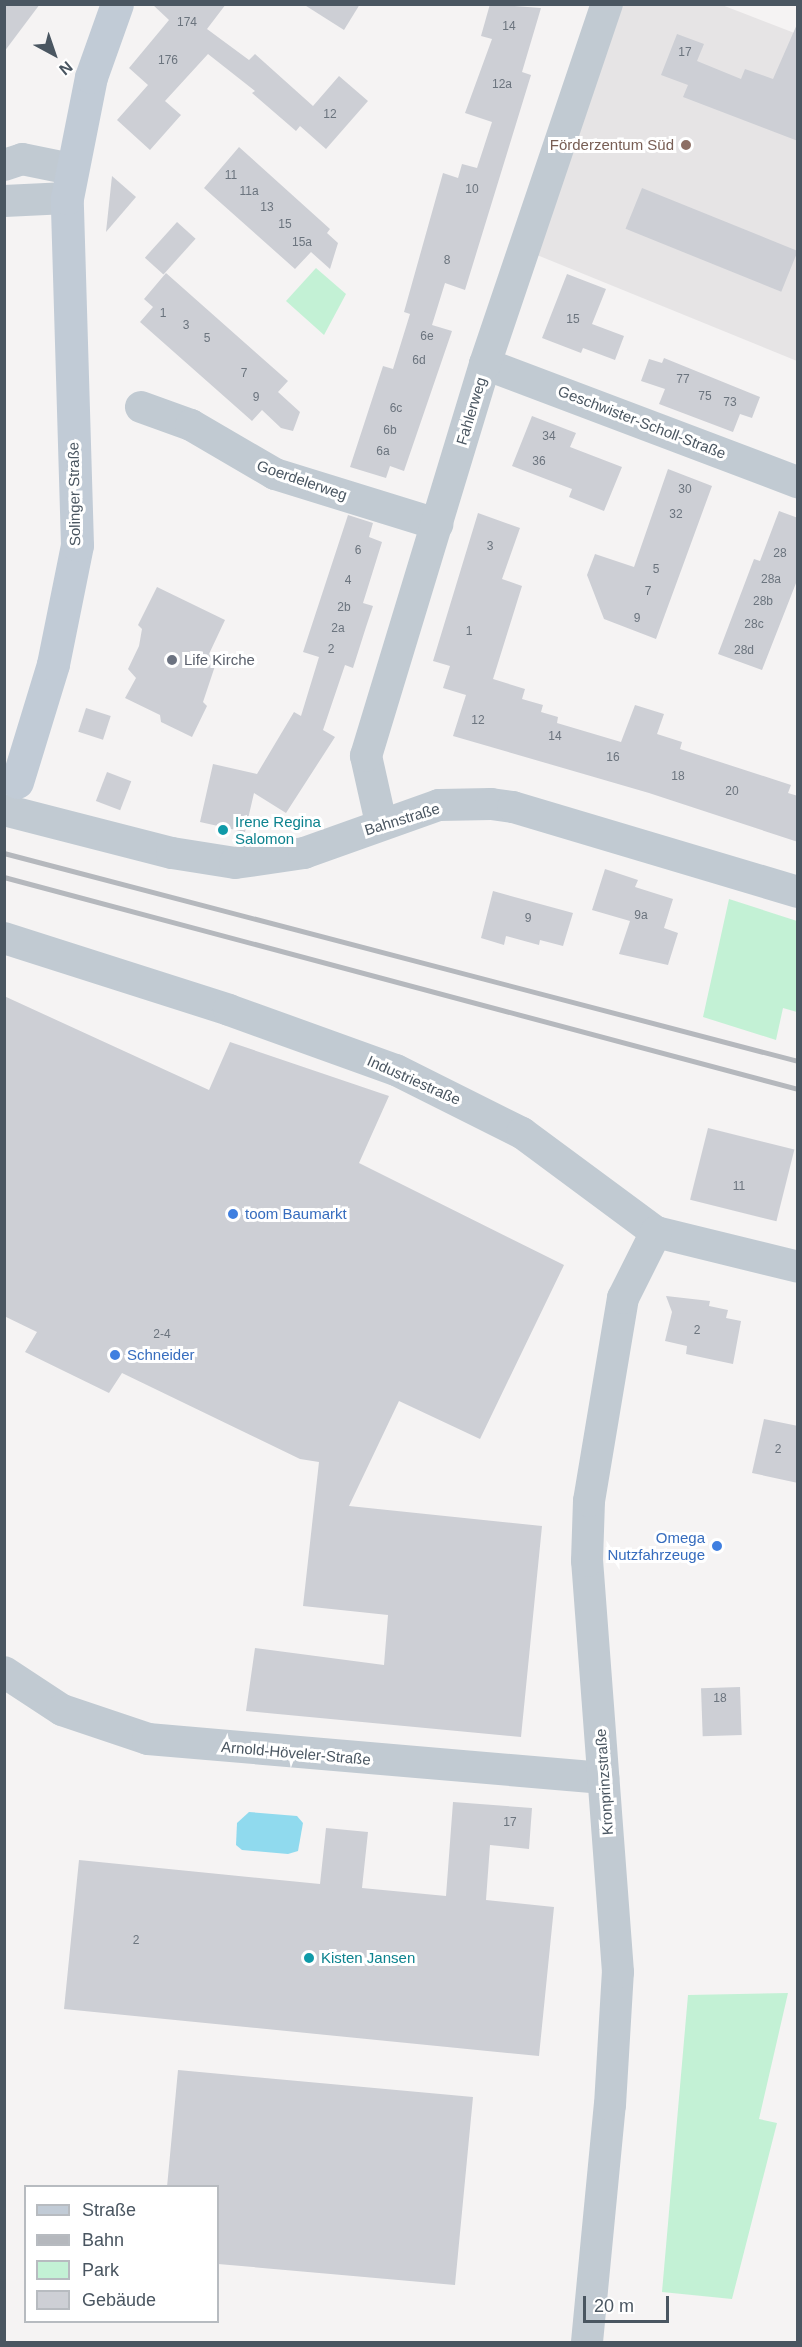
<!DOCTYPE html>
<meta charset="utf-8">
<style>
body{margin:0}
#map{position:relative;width:802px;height:2347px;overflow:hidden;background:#f5f3f3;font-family:Arial,sans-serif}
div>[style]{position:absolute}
.education>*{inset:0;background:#e6e4e5}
.green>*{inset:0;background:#c3f1d5}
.water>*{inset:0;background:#90daee}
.building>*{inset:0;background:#cdcfd5;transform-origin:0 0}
.street>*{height:32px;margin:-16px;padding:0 16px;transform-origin:16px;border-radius:16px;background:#c1cad2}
.secondary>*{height:33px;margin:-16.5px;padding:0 16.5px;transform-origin:16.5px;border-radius:16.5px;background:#c1cbd6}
.rail>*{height:4.5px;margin:-2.25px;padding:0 2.25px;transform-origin:2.25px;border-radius:2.25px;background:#b5b8bd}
.dots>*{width:16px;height:16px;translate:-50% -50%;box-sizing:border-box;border:3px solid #fff;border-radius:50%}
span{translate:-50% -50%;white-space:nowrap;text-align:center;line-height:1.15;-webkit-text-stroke:6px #fff;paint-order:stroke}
.number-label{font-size:12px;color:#6b747e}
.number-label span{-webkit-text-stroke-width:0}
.education-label{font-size:15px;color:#785e54}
.right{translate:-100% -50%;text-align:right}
.street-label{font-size:15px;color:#4a5661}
.worship-label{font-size:15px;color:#5b616d}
.left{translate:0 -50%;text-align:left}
.culture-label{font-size:15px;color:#0d838f}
.shop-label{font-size:15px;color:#366cbe}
.frame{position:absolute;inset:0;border:6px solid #4a5661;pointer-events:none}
.legend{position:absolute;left:24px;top:2185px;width:195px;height:138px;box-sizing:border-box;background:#fff;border:2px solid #b7bbc0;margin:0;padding:8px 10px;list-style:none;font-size:18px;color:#4a5661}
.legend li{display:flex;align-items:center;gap:12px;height:30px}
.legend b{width:30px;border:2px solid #b7bbc0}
.north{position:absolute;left:24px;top:24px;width:60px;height:60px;-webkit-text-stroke:4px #fff;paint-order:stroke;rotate:140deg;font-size:16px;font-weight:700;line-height:24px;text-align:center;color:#4a5661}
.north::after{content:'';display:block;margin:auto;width:21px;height:27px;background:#4a5661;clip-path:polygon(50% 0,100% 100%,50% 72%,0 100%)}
.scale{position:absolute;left:583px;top:2296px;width:86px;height:27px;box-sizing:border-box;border:3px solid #4a5661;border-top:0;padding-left:8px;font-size:18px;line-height:21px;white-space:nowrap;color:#4a5661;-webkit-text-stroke:4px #fff;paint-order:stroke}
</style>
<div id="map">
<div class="education">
<i style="clip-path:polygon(621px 5px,722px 5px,797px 34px,797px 361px,537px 255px)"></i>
</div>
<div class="green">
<i style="clip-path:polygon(316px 268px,346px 294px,324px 335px,286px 301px)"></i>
<i style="clip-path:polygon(729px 899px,797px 921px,797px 1012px,783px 1008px,776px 1040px,703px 1017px)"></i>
<i style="clip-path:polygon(788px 1993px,759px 2119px,777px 2123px,732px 2299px,662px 2292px,688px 1995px)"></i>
</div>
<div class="water">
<i style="clip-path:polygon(249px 1812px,297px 1816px,303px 1823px,298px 1851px,288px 1854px,242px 1850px,236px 1845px,237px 1823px)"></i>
</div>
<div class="building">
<i style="clip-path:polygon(4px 4px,40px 4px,4px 52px)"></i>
<i style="clip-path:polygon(152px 4px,226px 4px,207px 29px,249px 60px,255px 54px,313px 106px,339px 76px,368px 101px,326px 149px,300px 126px,296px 131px,252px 93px,255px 91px,208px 54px,165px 101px,181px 115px,150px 150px,117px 120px,148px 85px,129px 68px,169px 20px)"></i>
<i style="clip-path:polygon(303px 4px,360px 4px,344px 30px)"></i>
<i style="clip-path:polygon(490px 4px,541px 8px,522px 72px,531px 75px,465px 290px,445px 283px,432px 325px,452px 331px,404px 471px,390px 466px,386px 478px,350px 467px,383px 366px,393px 369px,410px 314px,404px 312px,443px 173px,458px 178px,462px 164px,477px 168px,492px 122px,465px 113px,492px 39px,481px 36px)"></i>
<i style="clip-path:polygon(798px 22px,798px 141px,683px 97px,688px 85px,661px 75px,677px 34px,704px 44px,697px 61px,741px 79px,745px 69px,773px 79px)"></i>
<i style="clip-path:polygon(239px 147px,330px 229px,327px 233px,338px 243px,330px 269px,311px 252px,295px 269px,204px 188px)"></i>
<i style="clip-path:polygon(112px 176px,136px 197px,106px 232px)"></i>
<i style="left:642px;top:188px;width:168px;height:44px;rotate:22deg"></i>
<i style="left:177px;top:222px;width:25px;height:48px;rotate:42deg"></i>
<i style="clip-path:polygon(166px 273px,288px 381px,278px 392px,300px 412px,293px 431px,281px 428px,262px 410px,252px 421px,140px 322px,153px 307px,144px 299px)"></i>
<i style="clip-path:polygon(567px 274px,606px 289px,592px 324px,624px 336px,615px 360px,583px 348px,581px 353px,542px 338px)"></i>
<i style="clip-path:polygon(664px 358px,760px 397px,752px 418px,740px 414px,733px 432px,659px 404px,665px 389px,641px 381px,649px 359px,662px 363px)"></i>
<i style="clip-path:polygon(532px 416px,576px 433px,570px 447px,622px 467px,604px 511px,569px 497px,572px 489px,512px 466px)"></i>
<i style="clip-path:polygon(668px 469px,712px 486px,656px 639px,604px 619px,587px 575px,595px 554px,634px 567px)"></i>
<i style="clip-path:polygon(779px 511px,798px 518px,798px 578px,762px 670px,718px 654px,754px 559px,760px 561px)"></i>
<i style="clip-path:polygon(478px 513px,520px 528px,502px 579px,522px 586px,493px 679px,525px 689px,522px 699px,543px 705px,541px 712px,558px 717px,557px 723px,621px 742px,635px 705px,664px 714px,657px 734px,682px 742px,680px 749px,791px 785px,788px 793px,798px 796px,798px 842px,649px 793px,453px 736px,466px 695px,443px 688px,450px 666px,433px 661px)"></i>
<i style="clip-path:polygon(348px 515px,373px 523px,369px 537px,382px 542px,363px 603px,373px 606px,366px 627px,353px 668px,345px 665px,323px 730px,335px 737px,286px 813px,254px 793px,245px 832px,200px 822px,213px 764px,257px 774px,294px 712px,301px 716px,319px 657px,303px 652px)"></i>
<i style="clip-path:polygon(157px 587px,225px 620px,209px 654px,216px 663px,203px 702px,207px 706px,192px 737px,161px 722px,160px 715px,125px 698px,136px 678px,128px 669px,139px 646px,142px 629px,138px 625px)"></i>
<i style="left:86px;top:708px;width:26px;height:25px;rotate:18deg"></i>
<i style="left:107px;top:772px;width:26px;height:31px;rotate:21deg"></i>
<i style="clip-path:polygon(605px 869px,638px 880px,635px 887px,673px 899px,664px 928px,678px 933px,668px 965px,619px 954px,630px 921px,592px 910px)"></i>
<i style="clip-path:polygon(493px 891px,573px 913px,563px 946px,540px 940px,539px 945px,506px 936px,504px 945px,481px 938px)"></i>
<i style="clip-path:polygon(4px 996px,209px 1090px,230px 1042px,389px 1096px,359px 1163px,564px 1265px,480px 1439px,399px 1401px,349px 1506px,542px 1526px,521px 1737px,246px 1711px,255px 1648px,384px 1665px,388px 1615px,303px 1606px,319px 1462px,300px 1459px,122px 1373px,109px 1393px,25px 1352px,37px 1332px,4px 1316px)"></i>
<i style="left:708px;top:1128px;width:89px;height:74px;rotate:14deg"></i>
<i style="clip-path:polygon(666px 1296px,710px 1301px,709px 1306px,728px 1310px,726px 1318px,741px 1321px,733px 1364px,686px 1354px,687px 1346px,665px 1341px,672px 1312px)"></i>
<i style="clip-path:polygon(764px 1419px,798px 1426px,798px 1483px,752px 1473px)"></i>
<i style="left:740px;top:1687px;width:48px;height:39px;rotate:88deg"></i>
<i style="clip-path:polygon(453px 1802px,532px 1808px,529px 1849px,490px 1845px,486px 1900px,554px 1907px,539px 2056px,64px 2009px,79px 1860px,320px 1884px,326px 1828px,368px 1832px,362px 1888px,446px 1896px)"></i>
<i style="clip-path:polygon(178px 2070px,473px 2097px,455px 2285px,218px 2264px,218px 2187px,167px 2187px)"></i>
</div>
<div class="street">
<i style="left:4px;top:165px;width:19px;rotate:-18deg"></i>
<i style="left:22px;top:159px;width:50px;rotate:11.5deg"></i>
<i style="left:4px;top:201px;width:63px;rotate:-2.7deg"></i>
<i style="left:485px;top:364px;width:335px;rotate:20.7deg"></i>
<i style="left:141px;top:407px;width:53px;rotate:19.8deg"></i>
<i style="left:191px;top:425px;width:97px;rotate:30.3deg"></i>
<i style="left:275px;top:474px;width:170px;rotate:17.2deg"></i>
<i style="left:4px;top:810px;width:173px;rotate:14.4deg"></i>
<i style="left:172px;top:853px;width:64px;rotate:9deg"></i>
<i style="left:235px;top:863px;width:70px;rotate:-8.2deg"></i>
<i style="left:304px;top:853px;width:143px;rotate:-19.6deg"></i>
<i style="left:439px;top:805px;width:52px;rotate:-1.1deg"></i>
<i style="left:491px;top:804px;width:22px;rotate:8deg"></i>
<i style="left:513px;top:807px;width:297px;rotate:16.6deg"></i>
<i style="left:381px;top:823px;width:69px;rotate:-102.6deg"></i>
<i style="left:366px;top:756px;width:410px;rotate:-73.1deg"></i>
<i style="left:485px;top:364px;width:380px;rotate:-71.3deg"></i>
<i style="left:4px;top:938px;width:236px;rotate:17.7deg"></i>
<i style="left:229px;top:1010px;width:177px;rotate:19.8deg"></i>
<i style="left:396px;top:1070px;width:141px;rotate:26.6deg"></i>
<i style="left:522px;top:1133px;width:167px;rotate:36.5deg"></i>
<i style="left:656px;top:1232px;width:146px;rotate:13.8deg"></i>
<i style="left:4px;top:1672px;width:69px;rotate:33.2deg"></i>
<i style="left:62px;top:1710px;width:91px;rotate:18.6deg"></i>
<i style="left:148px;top:1739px;width:457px;rotate:4.9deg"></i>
<i style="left:587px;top:2342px;width:238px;rotate:-84.5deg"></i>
<i style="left:610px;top:2105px;width:133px;rotate:-86.6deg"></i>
<i style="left:618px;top:1972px;width:412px;rotate:-94.3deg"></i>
<i style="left:587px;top:1561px;width:60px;rotate:-88.1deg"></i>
<i style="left:589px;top:1501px;width:206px;rotate:-80.5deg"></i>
<i style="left:623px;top:1298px;width:74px;rotate:-63.4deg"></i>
</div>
<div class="secondary">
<i style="left:17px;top:782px;width:123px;rotate:-73deg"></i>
<i style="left:53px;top:664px;width:121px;rotate:-78.6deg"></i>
<i style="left:77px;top:545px;width:347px;rotate:-91.7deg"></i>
<i style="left:67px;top:198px;width:123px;rotate:-78.8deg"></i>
<i style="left:91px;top:77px;width:77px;rotate:-70.4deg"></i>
</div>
<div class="rail">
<i style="left:4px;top:853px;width:821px;rotate:14.68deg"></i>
<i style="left:4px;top:877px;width:822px;rotate:14.95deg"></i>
</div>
<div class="dots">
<i style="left:686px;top:145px;background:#8d6e63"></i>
<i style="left:172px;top:660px;background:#6b7280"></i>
<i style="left:223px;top:830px;background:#0f9aa8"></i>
<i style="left:233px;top:1214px;background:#3f7fe0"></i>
<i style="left:115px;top:1355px;background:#3f7fe0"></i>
<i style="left:717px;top:1546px;background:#3f7fe0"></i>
<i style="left:309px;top:1958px;background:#0f9aa8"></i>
</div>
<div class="number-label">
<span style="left:187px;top:23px">174</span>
<span style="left:509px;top:27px">14</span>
<span style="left:685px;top:53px">17</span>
<span style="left:168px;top:61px">176</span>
<span style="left:502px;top:85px">12a</span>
<span style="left:330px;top:115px">12</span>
<span style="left:231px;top:176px">11</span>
<span style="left:472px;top:190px">10</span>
<span style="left:249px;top:192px">11a</span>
<span style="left:267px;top:208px">13</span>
<span style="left:285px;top:225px">15</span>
<span style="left:302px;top:243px">15a</span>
<span style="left:447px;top:261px">8</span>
<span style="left:163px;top:314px">1</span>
<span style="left:573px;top:320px">15</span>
<span style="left:186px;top:326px">3</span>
<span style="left:427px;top:337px">6e</span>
<span style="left:207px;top:339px">5</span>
<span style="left:419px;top:361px">6d</span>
<span style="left:244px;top:374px">7</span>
<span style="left:683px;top:380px">77</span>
<span style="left:705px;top:397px">75</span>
<span style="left:256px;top:398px">9</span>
<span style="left:730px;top:403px">73</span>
<span style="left:396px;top:409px">6c</span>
<span style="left:390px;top:431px">6b</span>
<span style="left:549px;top:437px">34</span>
<span style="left:383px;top:452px">6a</span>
<span style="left:539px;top:462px">36</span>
<span style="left:685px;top:490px">30</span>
<span style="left:676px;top:515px">32</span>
<span style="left:490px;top:547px">3</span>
<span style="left:358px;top:551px">6</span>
<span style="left:780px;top:554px">28</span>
<span style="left:656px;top:570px">5</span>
<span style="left:771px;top:580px">28a</span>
<span style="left:348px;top:581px">4</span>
<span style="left:648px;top:592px">7</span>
<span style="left:763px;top:602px">28b</span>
<span style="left:344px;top:608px">2b</span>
<span style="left:637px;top:619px">9</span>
<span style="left:754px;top:625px">28c</span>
<span style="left:338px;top:629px">2a</span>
<span style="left:469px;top:632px">1</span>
<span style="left:331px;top:650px">2</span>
<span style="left:744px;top:651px">28d</span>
<span style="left:478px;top:721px">12</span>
<span style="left:555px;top:737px">14</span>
<span style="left:613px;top:758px">16</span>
<span style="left:678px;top:777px">18</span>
<span style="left:732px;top:792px">20</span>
<span style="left:641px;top:916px">9a</span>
<span style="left:528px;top:919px">9</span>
<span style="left:739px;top:1187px">11</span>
<span style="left:697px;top:1331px">2</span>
<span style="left:162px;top:1335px">2-4</span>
<span style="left:778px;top:1450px">2</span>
<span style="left:720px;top:1699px">18</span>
<span style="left:510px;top:1823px">17</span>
<span style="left:136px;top:1941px">2</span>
</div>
<div class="education-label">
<span class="right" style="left:674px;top:145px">Förderzentum Süd</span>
</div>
<div class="street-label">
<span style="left:471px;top:411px;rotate:-73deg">Fahlerweg</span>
<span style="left:642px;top:422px;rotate:21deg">Geschwister-Scholl-Straße</span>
<span style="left:302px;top:480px;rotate:19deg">Goerdelerweg</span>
<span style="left:74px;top:494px;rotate:-91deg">Solinger Straße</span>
<span style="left:402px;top:819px;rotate:-17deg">Bahnstraße</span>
<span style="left:414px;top:1080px;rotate:24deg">Industriestraße</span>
<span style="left:296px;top:1753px;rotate:5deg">Arnold-Höveler-Straße</span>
<span style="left:604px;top:1782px;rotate:-94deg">Kronprinzstraße</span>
</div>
<div class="worship-label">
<span class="left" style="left:184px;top:660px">Life Kirche</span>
</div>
<div class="culture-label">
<span class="left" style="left:235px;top:830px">Irene Regina<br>Salomon</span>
<span class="left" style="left:321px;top:1958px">Kisten Jansen</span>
</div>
<div class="shop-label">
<span class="left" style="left:245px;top:1214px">toom Baumarkt</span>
<span class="left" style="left:127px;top:1355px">Schneider</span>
<span class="right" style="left:705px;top:1546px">Omega<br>Nutzfahrzeuge</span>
</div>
<div class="frame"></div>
<ul class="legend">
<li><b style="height:8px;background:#c1cbd6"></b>Straße</li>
<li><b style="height:8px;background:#b5b8bd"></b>Bahn</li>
<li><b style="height:16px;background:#c3f1d5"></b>Park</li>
<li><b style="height:16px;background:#cdcfd5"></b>Gebäude</li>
</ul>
<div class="north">N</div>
<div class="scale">20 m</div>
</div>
